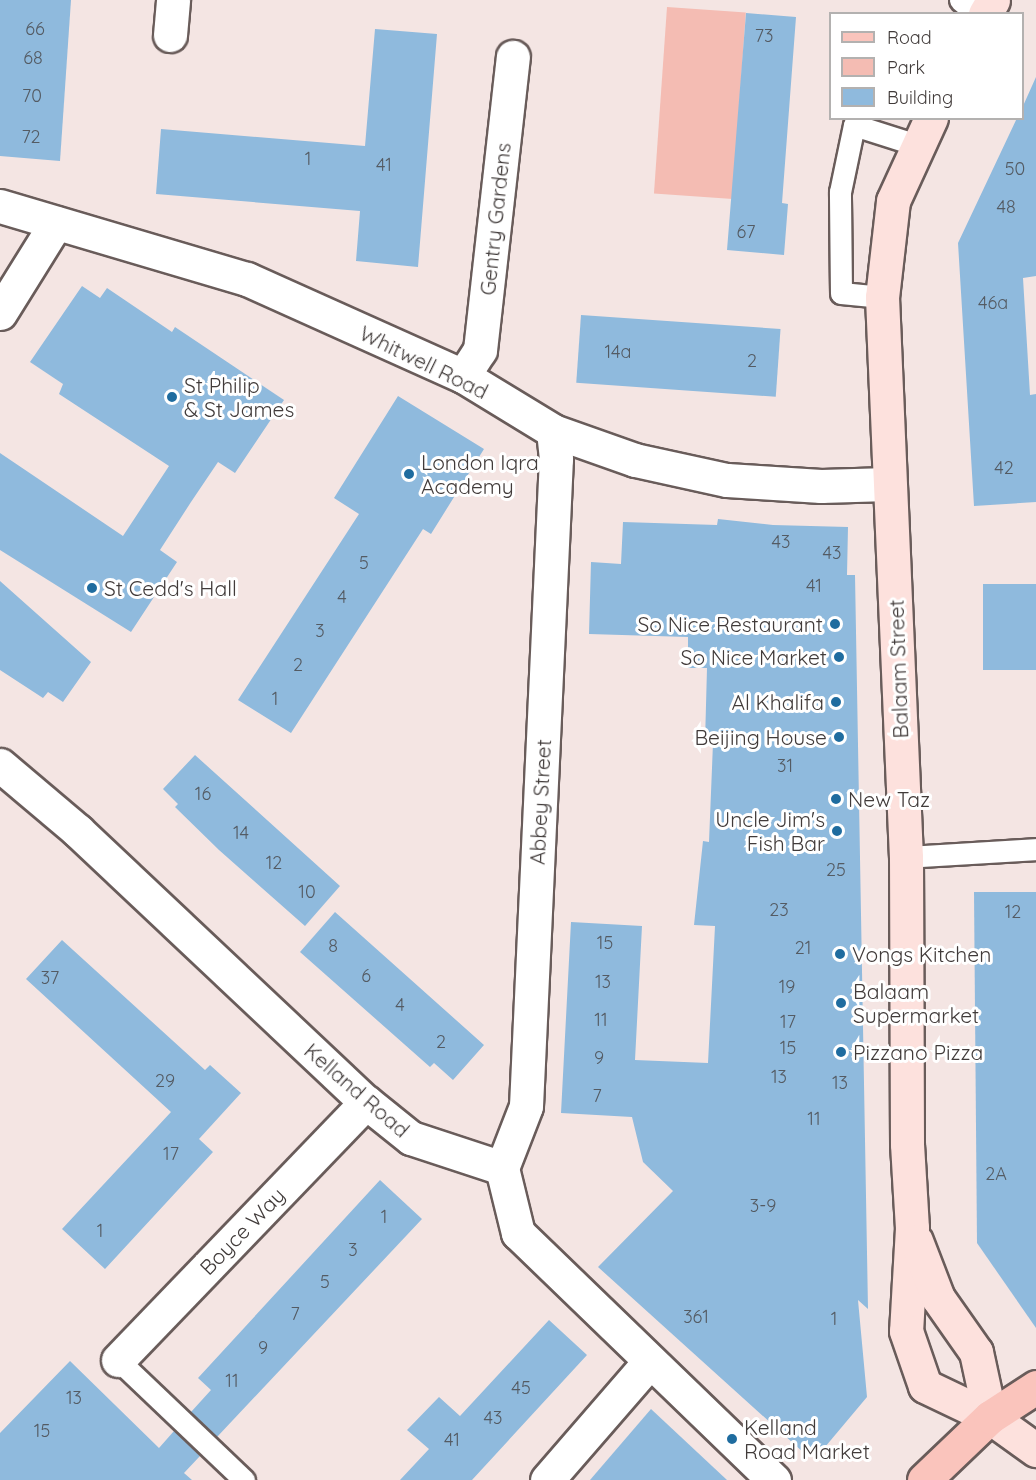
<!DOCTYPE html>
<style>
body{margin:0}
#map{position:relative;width:1036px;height:1480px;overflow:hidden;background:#f4e5e3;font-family:Quicksand,sans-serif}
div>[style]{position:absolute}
.green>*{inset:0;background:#f4bcb3;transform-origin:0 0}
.building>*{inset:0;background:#8fbadd;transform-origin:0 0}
.roads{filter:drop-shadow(2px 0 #695c5a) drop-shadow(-2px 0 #695c5a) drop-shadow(0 2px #695c5a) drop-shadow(0 -2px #695c5a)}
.lane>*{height:21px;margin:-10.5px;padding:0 10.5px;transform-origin:10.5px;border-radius:10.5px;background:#fff}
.street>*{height:33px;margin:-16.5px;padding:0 16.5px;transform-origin:16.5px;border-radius:16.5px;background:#fff}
.secondary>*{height:33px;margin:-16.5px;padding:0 16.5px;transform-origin:16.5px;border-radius:16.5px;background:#fde1dd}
.primary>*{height:33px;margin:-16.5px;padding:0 16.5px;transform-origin:16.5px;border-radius:16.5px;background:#fac4bc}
.dots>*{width:16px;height:16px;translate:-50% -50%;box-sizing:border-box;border:3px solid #fff;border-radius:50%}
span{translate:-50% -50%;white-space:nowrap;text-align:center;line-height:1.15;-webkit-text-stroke:6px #fff;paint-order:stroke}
.number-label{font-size:18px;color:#545b63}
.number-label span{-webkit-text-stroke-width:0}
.street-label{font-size:21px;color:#413b3a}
.poi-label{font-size:21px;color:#413b3a}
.left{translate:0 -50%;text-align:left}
.right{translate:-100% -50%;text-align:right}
.legend{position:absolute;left:829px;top:12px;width:195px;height:108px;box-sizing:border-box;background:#fff;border:2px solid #b3b1b0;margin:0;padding:8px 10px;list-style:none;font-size:18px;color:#413b3a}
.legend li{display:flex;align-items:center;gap:12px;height:30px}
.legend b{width:30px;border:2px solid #b3b1b0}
</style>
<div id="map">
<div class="green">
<i style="left:667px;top:7px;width:79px;height:187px;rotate:4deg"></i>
</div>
<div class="building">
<i style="clip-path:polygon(0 0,71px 0,60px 161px,0 156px)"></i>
<i style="clip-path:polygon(746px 13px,796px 17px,782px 203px,788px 204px,784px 255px,727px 250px)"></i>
<i style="clip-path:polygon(375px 29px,437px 34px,418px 267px,356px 261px,360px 211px,156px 194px,161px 129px,365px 146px)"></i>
<i style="clip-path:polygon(1036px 77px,1036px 276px,1023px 278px,1030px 395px,1036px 394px,1036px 502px,974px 506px,958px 243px,1017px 118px,1023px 118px,1023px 106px)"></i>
<i style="clip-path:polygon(82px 286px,100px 298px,107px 288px,172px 332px,175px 327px,284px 400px,235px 473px,218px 462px,191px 502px,160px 550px,177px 562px,131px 632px,0 550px,0 453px,123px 536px,169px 466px,59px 394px,63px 384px,30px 362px)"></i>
<i style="left:581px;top:315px;width:200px;height:68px;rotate:4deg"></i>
<i style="clip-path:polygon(398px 396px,484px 449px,431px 534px,423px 529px,291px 733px,238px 700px,359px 514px,334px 498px)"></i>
<i style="clip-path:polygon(718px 519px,773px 525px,848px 527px,847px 575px,855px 575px,868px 1309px,858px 1300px,867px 1397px,820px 1453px,804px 1453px,598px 1267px,673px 1191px,643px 1162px,632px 1117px,561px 1113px,571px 922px,642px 926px,635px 1060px,708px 1063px,715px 926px,694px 925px,703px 841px,709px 842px,713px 743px,705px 742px,707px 668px,688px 668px,688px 637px,589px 634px,591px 562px,621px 564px,623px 522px,717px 525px)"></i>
<i style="clip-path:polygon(0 581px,91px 662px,63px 702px,48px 692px,43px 698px,0 670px)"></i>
<i style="left:983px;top:584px;width:53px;height:86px"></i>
<i style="clip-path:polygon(195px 755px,340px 886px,305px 926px,219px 850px,175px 807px,178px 804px,163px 789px)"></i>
<i style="clip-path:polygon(974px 892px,1036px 892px,1036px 1328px,977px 1243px)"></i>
<i style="clip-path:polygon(335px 912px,484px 1045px,453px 1080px,434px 1063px,430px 1067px,300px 952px)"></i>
<i style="clip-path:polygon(62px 940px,205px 1070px,210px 1065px,241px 1093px,199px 1139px,213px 1152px,105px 1269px,62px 1229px,171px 1112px,26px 979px)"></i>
<i style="clip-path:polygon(380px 1180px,422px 1219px,217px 1437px,191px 1412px,211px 1390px,198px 1378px)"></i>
<i style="clip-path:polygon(549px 1320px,587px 1355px,472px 1480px,400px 1480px,429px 1449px,407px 1430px,439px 1397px,460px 1416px)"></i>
<i style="clip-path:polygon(70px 1361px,159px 1448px,174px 1431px,200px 1456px,184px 1473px,192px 1480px,0 1480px,0 1433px)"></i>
<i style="clip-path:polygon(651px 1409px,727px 1480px,590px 1480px)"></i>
</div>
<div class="roads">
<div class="lane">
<i style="left:960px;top:0;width:22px;rotate:39deg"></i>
<i style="left:882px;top:297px;width:41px;rotate:-174.4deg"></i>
<i style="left:841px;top:293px;width:101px;rotate:-90.6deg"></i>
<i style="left:840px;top:192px;width:68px;rotate:-78.2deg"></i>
<i style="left:854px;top:125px;width:66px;rotate:17.6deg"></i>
<i style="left:906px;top:857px;width:130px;rotate:-3.5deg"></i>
<i style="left:118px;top:1360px;width:174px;rotate:43.6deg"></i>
</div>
<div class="street">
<i style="left:170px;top:35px;width:35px;rotate:-85deg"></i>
<i style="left:0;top:206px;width:258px;rotate:16.5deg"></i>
<i style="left:247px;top:279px;width:237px;rotate:24.2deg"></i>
<i style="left:463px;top:376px;width:105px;rotate:31.4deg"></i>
<i style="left:553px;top:431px;width:87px;rotate:19.5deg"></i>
<i style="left:635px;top:460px;width:94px;rotate:12.3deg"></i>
<i style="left:727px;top:480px;width:94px;rotate:3.7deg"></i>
<i style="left:821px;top:486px;width:67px;rotate:-1.7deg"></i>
<i style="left:0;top:313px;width:106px;rotate:-58.1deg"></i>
<i style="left:463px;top:376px;width:31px;rotate:-57deg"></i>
<i style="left:480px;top:350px;width:295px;rotate:-83.6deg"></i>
<i style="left:0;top:765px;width:102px;rotate:40.2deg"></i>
<i style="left:78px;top:831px;width:395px;rotate:43.3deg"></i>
<i style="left:366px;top:1102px;width:58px;rotate:38.7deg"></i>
<i style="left:411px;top:1138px;width:96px;rotate:18.2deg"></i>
<i style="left:502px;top:1168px;width:67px;rotate:76.2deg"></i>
<i style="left:518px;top:1233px;width:356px;rotate:44deg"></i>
<i style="left:502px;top:1168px;width:66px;rotate:-68.8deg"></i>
<i style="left:526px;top:1106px;width:648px;rotate:-87.35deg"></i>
<i style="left:556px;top:459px;width:28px;rotate:-96deg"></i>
<i style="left:118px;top:1360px;width:358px;rotate:-46.1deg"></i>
<i style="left:547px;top:1480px;width:157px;rotate:-49.1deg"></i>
</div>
<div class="secondary">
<i style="left:985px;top:14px;width:16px;rotate:-60deg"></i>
<i style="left:931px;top:118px;width:91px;rotate:114.6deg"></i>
<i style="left:893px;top:201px;width:97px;rotate:96.5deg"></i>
<i style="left:882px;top:297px;width:561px;rotate:87.55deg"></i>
<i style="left:906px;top:857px;width:287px;rotate:89.8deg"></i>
<i style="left:907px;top:1144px;width:84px;rotate:86.6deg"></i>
<i style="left:912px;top:1228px;width:103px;rotate:93.3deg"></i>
<i style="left:906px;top:1331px;width:58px;rotate:70.9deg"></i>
<i style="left:925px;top:1386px;width:72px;rotate:25.5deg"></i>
<i style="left:990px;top:1417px;width:57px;rotate:35.7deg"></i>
<i style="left:916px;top:1241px;width:61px;rotate:68.9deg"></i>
<i style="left:938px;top:1298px;width:66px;rotate:54.9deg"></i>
<i style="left:976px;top:1352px;width:66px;rotate:77.8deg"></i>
</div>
<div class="primary">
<i style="left:924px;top:1480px;width:91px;rotate:-43.7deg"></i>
<i style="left:990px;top:1417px;width:55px;rotate:-33.1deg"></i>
</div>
</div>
<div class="dots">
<i style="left:172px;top:397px;background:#1f6c9f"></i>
<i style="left:409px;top:474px;background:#1f6c9f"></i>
<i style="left:92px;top:588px;background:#1f6c9f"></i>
<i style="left:835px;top:624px;background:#1f6c9f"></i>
<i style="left:839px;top:657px;background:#1f6c9f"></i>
<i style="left:836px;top:702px;background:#1f6c9f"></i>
<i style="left:839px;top:737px;background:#1f6c9f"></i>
<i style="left:836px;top:799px;background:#1f6c9f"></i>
<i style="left:837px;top:831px;background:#1f6c9f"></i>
<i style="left:840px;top:954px;background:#1f6c9f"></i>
<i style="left:841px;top:1003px;background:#1f6c9f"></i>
<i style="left:841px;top:1052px;background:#1f6c9f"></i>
<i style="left:732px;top:1439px;background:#1f6c9f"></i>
</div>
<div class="number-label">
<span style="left:35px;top:29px">66</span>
<span style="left:764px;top:36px">73</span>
<span style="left:33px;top:58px">68</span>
<span style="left:32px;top:96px">70</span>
<span style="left:31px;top:137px">72</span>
<span style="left:308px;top:159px">1</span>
<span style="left:384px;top:165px">41</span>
<span style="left:1015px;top:169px">50</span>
<span style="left:1006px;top:207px">48</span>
<span style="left:746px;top:232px">67</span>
<span style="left:993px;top:303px">46a</span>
<span style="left:618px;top:352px">14a</span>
<span style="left:752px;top:361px">2</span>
<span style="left:1004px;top:468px">42</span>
<span style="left:781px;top:542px">43</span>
<span style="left:832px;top:553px">43</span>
<span style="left:364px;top:563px">5</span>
<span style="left:814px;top:586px">41</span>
<span style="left:342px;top:597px">4</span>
<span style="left:320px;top:631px">3</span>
<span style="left:298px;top:665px">2</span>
<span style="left:275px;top:699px">1</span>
<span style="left:785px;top:766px">31</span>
<span style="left:203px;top:794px">16</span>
<span style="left:241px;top:833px">14</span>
<span style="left:274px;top:863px">12</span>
<span style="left:836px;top:870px">25</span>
<span style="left:307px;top:892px">10</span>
<span style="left:779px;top:910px">23</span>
<span style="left:1013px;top:912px">12</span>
<span style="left:605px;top:943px">15</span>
<span style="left:333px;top:946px">8</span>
<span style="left:803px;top:948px">21</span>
<span style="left:366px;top:976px">6</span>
<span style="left:50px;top:978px">37</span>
<span style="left:603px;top:982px">13</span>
<span style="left:787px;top:987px">19</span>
<span style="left:400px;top:1005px">4</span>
<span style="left:601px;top:1020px">11</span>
<span style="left:788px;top:1022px">17</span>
<span style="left:441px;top:1042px">2</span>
<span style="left:788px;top:1048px">15</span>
<span style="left:599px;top:1058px">9</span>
<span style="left:779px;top:1077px">13</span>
<span style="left:165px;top:1081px">29</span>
<span style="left:840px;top:1083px">13</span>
<span style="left:597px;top:1096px">7</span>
<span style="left:814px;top:1119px">11</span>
<span style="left:171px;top:1154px">17</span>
<span style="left:996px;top:1174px">2A</span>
<span style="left:763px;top:1206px">3-9</span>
<span style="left:384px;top:1217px">1</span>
<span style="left:100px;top:1231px">1</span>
<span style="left:353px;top:1250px">3</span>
<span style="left:325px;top:1282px">5</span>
<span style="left:295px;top:1314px">7</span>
<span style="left:696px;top:1317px">361</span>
<span style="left:834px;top:1319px">1</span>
<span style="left:263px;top:1348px">9</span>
<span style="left:232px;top:1381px">11</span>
<span style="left:521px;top:1388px">45</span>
<span style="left:74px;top:1398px">13</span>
<span style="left:493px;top:1418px">43</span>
<span style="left:42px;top:1431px">15</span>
<span style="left:452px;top:1440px">41</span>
</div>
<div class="street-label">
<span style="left:495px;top:219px;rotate:-84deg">Gentry Gardens</span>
<span style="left:424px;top:362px;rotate:26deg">Whitwell Road</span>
<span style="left:898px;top:669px;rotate:-92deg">Balaam Street</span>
<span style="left:540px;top:802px;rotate:-87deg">Abbey Street</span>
<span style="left:357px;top:1090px;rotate:41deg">Kelland Road</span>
<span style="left:242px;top:1231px;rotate:-46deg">Boyce Way</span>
</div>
<div class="poi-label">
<span class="left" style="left:184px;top:397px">St Philip<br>&amp; St James</span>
<span class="left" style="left:421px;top:474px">London Iqra<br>Academy</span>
<span class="left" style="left:104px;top:588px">St Cedd's Hall</span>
<span class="right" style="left:823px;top:624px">So Nice Restaurant</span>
<span class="right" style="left:827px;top:657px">So Nice Market</span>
<span class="right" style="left:824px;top:702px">Al Khalifa</span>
<span class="right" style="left:827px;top:737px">Beijing House</span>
<span class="left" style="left:848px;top:799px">New Taz</span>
<span class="right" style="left:825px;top:831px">Uncle Jim's<br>Fish Bar</span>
<span class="left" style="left:852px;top:954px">Vongs Kitchen</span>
<span class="left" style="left:853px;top:1003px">Balaam<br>Supermarket</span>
<span class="left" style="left:853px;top:1052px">Pizzano Pizza</span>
<span class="left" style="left:744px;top:1439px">Kelland<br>Road Market</span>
</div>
<ul class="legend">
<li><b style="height:8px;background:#fac4bc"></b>Road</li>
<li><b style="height:16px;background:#f4bcb3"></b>Park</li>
<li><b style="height:16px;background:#8fbadd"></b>Building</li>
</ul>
</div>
